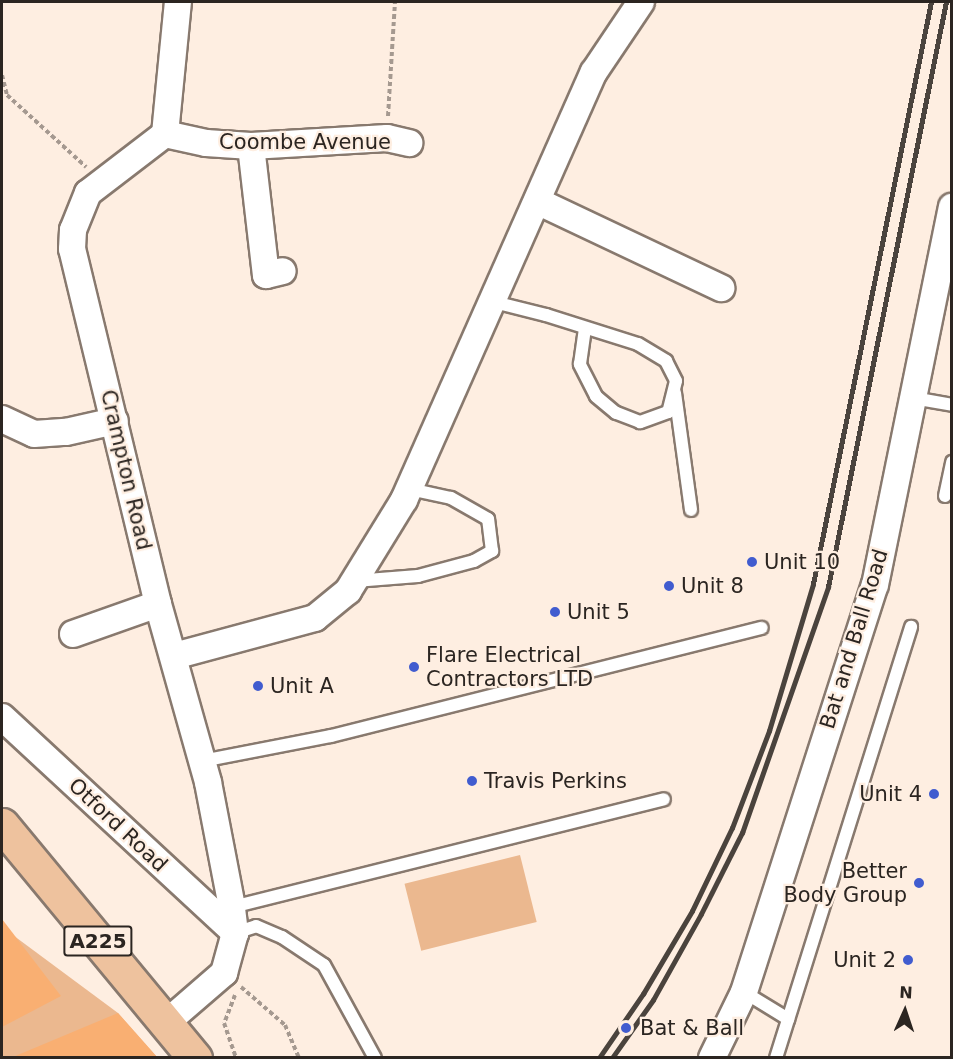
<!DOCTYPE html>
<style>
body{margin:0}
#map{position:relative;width:953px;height:1059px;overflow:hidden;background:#feeee1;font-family:"DejaVu Sans",sans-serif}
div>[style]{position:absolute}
.green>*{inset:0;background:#ebb88f;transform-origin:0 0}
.forest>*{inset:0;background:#f9af72}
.path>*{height:4px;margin-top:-2px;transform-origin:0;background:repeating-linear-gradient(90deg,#a59990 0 4.5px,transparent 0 7.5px)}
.roads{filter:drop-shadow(2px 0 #88796e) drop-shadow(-2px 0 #88796e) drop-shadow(0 2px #88796e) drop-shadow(0 -2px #88796e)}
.service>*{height:12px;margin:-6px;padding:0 6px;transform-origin:6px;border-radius:6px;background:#fff}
.minor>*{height:26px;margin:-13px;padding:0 13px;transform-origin:13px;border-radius:13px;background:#fff}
.primary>*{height:33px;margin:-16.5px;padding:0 16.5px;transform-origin:16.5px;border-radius:16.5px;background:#eec29e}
.rail>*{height:4.5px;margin:-2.25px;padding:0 2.25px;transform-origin:2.25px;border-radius:2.25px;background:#4a433d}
.dots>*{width:16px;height:16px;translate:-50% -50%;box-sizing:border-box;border:3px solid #feeee1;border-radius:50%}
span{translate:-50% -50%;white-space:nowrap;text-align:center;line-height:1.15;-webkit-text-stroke:4.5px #feeee1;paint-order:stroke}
.shield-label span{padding:2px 4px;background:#feeee1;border:2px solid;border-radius:4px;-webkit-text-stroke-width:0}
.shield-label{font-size:20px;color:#2b2521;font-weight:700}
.street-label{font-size:21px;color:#2b2521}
.poi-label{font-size:21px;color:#2b2521}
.left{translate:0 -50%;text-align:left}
.right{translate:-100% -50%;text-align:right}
.frame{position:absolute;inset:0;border:3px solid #2b2521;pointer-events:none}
.north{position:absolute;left:875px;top:981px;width:60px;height:60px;-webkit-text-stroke:4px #feeee1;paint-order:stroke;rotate:3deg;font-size:16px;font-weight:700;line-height:24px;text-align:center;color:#2b2521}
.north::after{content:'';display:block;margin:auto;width:21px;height:27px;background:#2b2521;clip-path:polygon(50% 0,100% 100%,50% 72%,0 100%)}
</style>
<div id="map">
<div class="green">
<i style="left:520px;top:855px;width:69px;height:119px;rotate:76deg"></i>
<i style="clip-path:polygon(2px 927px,118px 1013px,157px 1057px,2px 1057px)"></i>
</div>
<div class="forest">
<i style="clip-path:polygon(2px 919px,61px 996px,2px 1027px)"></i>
<i style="clip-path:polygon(118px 1013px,157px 1057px,13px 1057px)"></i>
</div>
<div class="path">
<i style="left:2px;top:75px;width:21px;rotate:76deg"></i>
<i style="left:7px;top:95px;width:107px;rotate:42.3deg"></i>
<i style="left:388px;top:116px;width:114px;rotate:-86.5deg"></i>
<i style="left:241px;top:987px;width:58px;rotate:40.8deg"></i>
<i style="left:285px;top:1025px;width:36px;rotate:67deg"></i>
<i style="left:235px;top:995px;width:30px;rotate:111deg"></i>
<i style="left:224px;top:1023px;width:37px;rotate:71deg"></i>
</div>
<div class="roads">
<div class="service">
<i style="left:494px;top:302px;width:54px;rotate:14deg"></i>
<i style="left:546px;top:315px;width:96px;rotate:17.5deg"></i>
<i style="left:638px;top:344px;width:33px;rotate:31deg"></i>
<i style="left:666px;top:361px;width:22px;rotate:63deg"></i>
<i style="left:676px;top:381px;width:32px;rotate:104deg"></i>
<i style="left:668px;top:412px;width:30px;rotate:160deg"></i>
<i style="left:640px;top:422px;width:26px;rotate:-159deg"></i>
<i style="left:616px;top:413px;width:26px;rotate:-140deg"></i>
<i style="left:596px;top:396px;width:36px;rotate:-117deg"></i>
<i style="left:580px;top:364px;width:36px;rotate:-82deg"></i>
<i style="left:675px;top:393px;width:118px;rotate:82.2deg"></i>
<i style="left:913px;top:398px;width:40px;rotate:10deg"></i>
<i style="left:945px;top:496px;width:35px;rotate:-78deg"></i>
<i style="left:355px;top:581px;width:63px;rotate:-4.5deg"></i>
<i style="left:418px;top:576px;width:58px;rotate:-15deg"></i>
<i style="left:474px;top:561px;width:21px;rotate:-29deg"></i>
<i style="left:492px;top:551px;width:32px;rotate:-97deg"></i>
<i style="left:488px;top:519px;width:43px;rotate:-150.4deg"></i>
<i style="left:451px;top:498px;width:43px;rotate:-167.9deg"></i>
<i style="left:202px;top:761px;width:131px;rotate:-11deg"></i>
<i style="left:331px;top:736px;width:444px;rotate:-14.1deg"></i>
<i style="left:232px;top:907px;width:445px;rotate:-14deg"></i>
<i style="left:235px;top:933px;width:22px;rotate:-18deg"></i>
<i style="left:256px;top:926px;width:28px;rotate:23deg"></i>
<i style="left:282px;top:937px;width:50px;rotate:33.7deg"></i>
<i style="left:324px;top:965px;width:106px;rotate:61.3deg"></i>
<i style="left:744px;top:992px;width:52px;rotate:31.5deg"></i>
<i style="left:776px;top:1058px;width:452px;rotate:-72.6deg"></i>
</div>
<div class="minor">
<i style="left:165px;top:134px;width:42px;rotate:12.4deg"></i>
<i style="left:206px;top:143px;width:45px;rotate:3.8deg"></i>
<i style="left:251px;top:146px;width:136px;rotate:-3.4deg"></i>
<i style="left:387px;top:138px;width:23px;rotate:13deg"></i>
<i style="left:251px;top:146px;width:130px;rotate:83.4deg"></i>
<i style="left:266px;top:275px;width:17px;rotate:-13deg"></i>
<i style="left:537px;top:201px;width:204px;rotate:25.3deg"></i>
<i style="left:2px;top:419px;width:35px;rotate:25deg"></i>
<i style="left:34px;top:434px;width:32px;rotate:-4deg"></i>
<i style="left:66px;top:432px;width:50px;rotate:-12.7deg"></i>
<i style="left:73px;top:634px;width:90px;rotate:-19.4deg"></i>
<i style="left:174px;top:656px;width:146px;rotate:-15.1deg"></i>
<i style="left:315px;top:618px;width:43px;rotate:-39.3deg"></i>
<i style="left:348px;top:591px;width:107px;rotate:-58.4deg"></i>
<i style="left:404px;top:500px;width:468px;rotate:-66.1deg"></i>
<i style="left:594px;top:72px;width:84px;rotate:-56.1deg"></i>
<i style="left:2px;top:717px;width:318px;rotate:42.8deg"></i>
<i style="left:166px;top:1023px;width:77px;rotate:-40.8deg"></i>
<i style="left:224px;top:973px;width:41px;rotate:-74.6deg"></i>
<i style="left:235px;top:933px;width:26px;rotate:-97deg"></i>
<i style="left:232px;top:907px;width:127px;rotate:-100.9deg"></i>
<i style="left:208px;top:782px;width:185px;rotate:-105.7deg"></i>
<i style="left:158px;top:604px;width:365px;rotate:-103.6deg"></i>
<i style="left:72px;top:249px;width:19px;rotate:-87deg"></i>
<i style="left:73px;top:230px;width:40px;rotate:-68deg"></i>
<i style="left:88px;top:193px;width:97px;rotate:-37.5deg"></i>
<i style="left:165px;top:134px;width:133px;rotate:-84.4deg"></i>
<i style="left:712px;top:1058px;width:73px;rotate:-64.1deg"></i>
<i style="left:744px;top:992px;width:428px;rotate:-72.2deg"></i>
<i style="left:875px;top:585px;width:386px;rotate:-78.5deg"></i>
</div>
<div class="primary">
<i style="left:2px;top:825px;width:303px;rotate:50.4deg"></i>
</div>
</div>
<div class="rail">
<i style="left:599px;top:1058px;width:78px;rotate:-55.5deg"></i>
<i style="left:643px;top:994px;width:96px;rotate:-59.4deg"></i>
<i style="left:692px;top:911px;width:92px;rotate:-64.3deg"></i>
<i style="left:732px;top:828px;width:104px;rotate:-69.1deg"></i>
<i style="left:769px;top:731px;width:153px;rotate:-73.3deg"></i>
<i style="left:813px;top:584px;width:594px;rotate:-78.54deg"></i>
<i style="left:612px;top:1058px;width:71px;rotate:-54.7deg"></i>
<i style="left:653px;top:1000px;width:98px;rotate:-60.8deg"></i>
<i style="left:701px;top:914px;width:91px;rotate:-63.2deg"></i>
<i style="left:742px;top:833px;width:261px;rotate:-70.7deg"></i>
<i style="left:828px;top:587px;width:597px;rotate:-78.6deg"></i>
</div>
<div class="dots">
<i style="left:752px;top:562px;background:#415ccf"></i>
<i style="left:669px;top:586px;background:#415ccf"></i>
<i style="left:555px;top:612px;background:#415ccf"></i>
<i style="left:414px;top:667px;background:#415ccf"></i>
<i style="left:258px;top:686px;background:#415ccf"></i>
<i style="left:472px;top:781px;background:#415ccf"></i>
<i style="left:934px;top:794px;background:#415ccf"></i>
<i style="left:919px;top:883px;background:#415ccf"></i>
<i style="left:908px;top:960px;background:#415ccf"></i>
<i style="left:626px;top:1028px;background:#415ccf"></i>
</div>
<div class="shield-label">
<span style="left:98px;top:941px">A225</span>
</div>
<div class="street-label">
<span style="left:305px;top:142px">Coombe Avenue</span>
<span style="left:126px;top:470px;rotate:77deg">Crampton Road</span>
<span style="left:854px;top:639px;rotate:-73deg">Bat and Ball Road</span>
<span style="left:118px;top:825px;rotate:43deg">Otford Road</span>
</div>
<div class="poi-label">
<span class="left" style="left:764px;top:562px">Unit 10</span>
<span class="left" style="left:681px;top:586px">Unit 8</span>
<span class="left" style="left:567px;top:612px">Unit 5</span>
<span class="left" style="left:426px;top:667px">Flare Electrical<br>Contractors LTD</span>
<span class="left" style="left:270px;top:686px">Unit A</span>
<span class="left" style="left:484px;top:781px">Travis Perkins</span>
<span class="right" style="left:922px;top:794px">Unit 4</span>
<span class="right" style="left:907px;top:883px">Better<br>Body Group</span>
<span class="right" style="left:896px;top:960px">Unit 2</span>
<span class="left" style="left:640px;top:1028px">Bat &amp; Ball</span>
</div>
<div class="frame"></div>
<div class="north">N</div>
</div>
